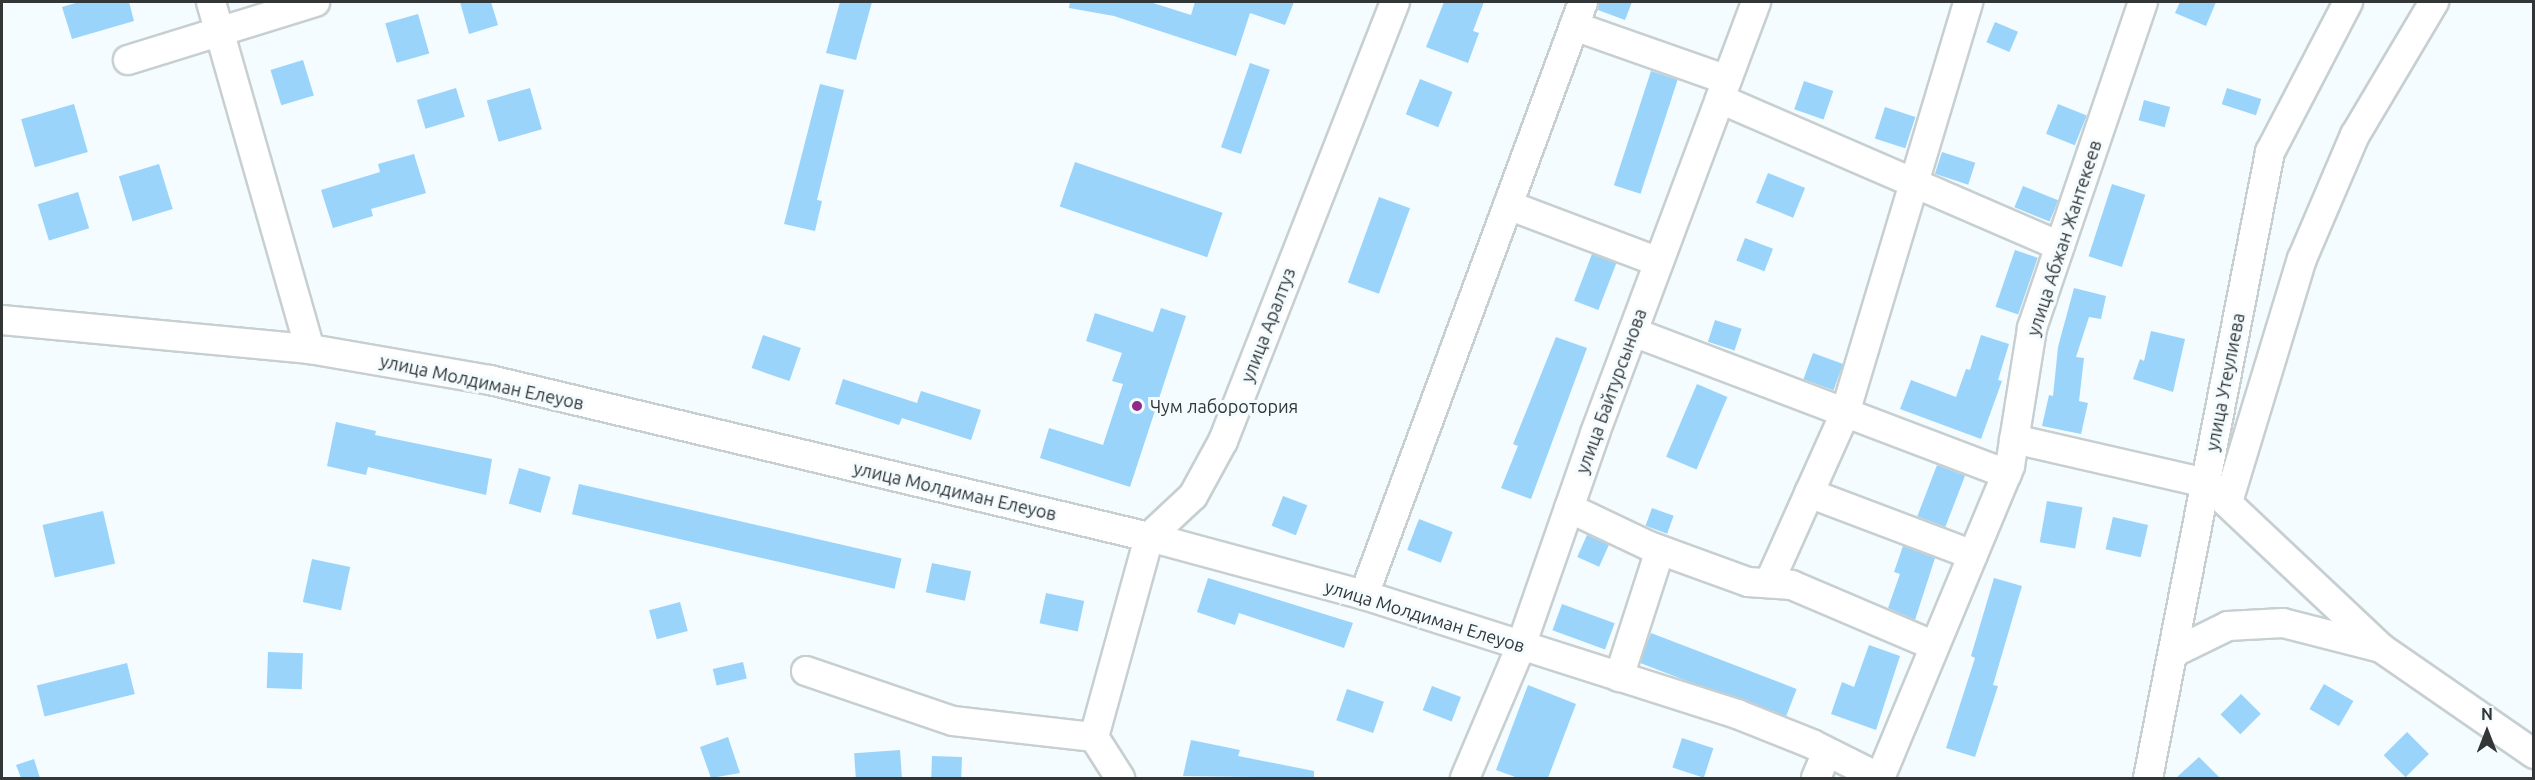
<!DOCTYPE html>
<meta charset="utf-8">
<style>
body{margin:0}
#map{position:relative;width:2535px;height:780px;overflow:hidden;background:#f4fcff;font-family:Ubuntu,sans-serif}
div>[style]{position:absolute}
.building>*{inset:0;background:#9ad4fb;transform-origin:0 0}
.roads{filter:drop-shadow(2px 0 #c7cfd1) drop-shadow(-2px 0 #c7cfd1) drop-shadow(0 2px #c7cfd1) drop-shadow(0 -2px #c7cfd1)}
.minor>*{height:28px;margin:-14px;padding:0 14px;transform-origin:14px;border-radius:14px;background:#fff}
.dots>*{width:16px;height:16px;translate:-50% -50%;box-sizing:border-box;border:3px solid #f4fcff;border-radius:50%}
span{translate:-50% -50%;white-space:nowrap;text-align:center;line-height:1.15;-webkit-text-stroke:6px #f4fcff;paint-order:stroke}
.street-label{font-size:18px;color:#333637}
.poi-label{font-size:18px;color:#333637}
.left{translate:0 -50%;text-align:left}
.frame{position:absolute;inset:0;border:3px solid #333637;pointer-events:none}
.north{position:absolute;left:2457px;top:702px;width:60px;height:60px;-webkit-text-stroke:4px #f4fcff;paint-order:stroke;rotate:0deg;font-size:16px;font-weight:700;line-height:24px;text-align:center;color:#333637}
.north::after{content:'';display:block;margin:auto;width:21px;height:27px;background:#333637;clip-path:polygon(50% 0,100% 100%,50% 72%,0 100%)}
</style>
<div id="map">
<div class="building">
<i style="clip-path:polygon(79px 2px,129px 2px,134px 21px,72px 39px,62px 7px)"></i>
<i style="clip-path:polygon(460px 2px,491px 2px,498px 25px,469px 34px)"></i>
<i style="clip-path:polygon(840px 2px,872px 2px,856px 60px,826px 53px)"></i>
<i style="clip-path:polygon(1070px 2px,1150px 2px,1191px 15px,1195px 2px,1294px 2px,1285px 25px,1250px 13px,1236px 56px,1114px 16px,1069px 8px)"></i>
<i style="clip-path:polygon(1444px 2px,1484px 2px,1473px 31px,1479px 33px,1468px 63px,1426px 47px)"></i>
<i style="clip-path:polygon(1599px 2px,1632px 2px,1625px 20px,1598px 10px)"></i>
<i style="clip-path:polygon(2180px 2px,2216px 2px,2206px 26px,2175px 13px)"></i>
<i style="left:418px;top:14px;width:41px;height:34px;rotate:74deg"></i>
<i style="left:1995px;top:22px;width:25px;height:22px;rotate:23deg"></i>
<i style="left:303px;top:60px;width:37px;height:34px;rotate:73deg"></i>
<i style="left:1250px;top:63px;width:21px;height:89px;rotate:19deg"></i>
<i style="left:1651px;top:71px;width:28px;height:120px;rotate:18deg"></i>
<i style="left:1420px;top:79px;width:35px;height:38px;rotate:22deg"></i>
<i style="left:1804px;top:81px;width:31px;height:30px;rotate:19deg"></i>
<i style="clip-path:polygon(820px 84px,844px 90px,817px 200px,822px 201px,815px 231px,784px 224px)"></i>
<i style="left:456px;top:88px;width:30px;height:41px;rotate:73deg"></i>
<i style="left:530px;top:88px;width:43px;height:45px;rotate:74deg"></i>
<i style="left:2227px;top:88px;width:36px;height:17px;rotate:18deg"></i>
<i style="left:2144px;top:100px;width:27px;height:21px;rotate:15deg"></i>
<i style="left:74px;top:104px;width:50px;height:55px;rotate:74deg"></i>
<i style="left:2058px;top:104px;width:31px;height:32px;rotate:22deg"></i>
<i style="left:1885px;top:107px;width:32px;height:33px;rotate:18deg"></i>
<i style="left:1942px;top:152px;width:35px;height:23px;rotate:18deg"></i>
<i style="clip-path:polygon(414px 154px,426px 193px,371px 209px,373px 216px,333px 228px,321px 190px,380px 172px,378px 164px)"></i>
<i style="left:1075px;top:162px;width:156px;height:47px;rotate:19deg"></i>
<i style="left:159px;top:164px;width:47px;height:42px;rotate:73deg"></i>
<i style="left:1768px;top:173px;width:40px;height:32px;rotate:22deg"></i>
<i style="left:2112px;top:184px;width:35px;height:76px;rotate:18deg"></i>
<i style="left:2023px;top:186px;width:38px;height:23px;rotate:22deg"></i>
<i style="left:78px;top:192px;width:38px;height:42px;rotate:73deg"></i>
<i style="left:1379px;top:197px;width:33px;height:91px;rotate:20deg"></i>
<i style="left:1745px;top:238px;width:30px;height:24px;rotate:21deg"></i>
<i style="left:2015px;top:250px;width:24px;height:60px;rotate:19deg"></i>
<i style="left:1592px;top:254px;width:26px;height:50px;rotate:21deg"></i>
<i style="clip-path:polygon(2074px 288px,2106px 296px,2101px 319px,2089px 317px,2076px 357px,2084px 358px,2079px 401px,2088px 403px,2081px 434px,2042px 426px,2049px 395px,2053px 396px,2058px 347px)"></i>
<i style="clip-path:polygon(1161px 308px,1186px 316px,1130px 487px,1040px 458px,1049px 428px,1103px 445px,1123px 384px,1112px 381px,1122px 353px,1086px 341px,1095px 313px,1153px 332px)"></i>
<i style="left:1715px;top:320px;width:28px;height:23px;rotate:18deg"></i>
<i style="clip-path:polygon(2151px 331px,2185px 339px,2173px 392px,2133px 379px,2140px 359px,2144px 361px)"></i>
<i style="left:763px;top:335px;width:40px;height:35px;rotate:19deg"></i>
<i style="clip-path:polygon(1981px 335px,2009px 344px,1998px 380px,2002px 381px,1981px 439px,1900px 409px,1911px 380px,1956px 397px,1966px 369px,1970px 370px)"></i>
<i style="clip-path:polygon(1556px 337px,1587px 348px,1531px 499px,1501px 488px,1518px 446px,1513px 444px)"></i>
<i style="left:1813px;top:353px;width:32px;height:28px;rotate:20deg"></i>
<i style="clip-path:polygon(843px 379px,917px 403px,921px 391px,981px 410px,971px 440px,902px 418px,899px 425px,835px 404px)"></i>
<i style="left:1697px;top:384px;width:33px;height:79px;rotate:23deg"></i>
<i style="clip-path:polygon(336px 422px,376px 431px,375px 435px,492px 459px,486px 495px,368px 467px,366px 475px,327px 466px)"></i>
<i style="left:1937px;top:465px;width:30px;height:55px;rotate:21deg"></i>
<i style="left:519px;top:468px;width:33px;height:37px;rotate:16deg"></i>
<i style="left:579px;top:484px;width:331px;height:31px;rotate:13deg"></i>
<i style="left:1283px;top:496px;width:26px;height:32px;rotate:21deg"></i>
<i style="left:2047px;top:501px;width:36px;height:42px;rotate:10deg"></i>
<i style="left:1652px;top:508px;width:23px;height:19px;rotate:20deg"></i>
<i style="left:103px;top:511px;width:54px;height:62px;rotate:77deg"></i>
<i style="left:2113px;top:517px;width:36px;height:33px;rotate:13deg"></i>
<i style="left:1419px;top:519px;width:36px;height:33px;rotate:21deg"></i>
<i style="left:1587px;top:535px;width:24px;height:24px;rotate:24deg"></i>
<i style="clip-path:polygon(1903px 546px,1935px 558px,1915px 620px,1888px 608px,1900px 574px,1894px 572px)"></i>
<i style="left:312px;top:559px;width:39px;height:44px;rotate:12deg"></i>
<i style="left:932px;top:563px;width:40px;height:30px;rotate:12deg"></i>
<i style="clip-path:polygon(1208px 578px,1353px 623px,1344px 648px,1239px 613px,1235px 625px,1197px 612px)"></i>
<i style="clip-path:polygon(1994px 578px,2022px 586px,1993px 685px,1998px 686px,1975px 757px,1946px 748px,1975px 658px,1971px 656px)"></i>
<i style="left:1046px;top:593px;width:39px;height:31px;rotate:12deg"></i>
<i style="left:680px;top:602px;width:30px;height:32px;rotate:75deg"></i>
<i style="left:1562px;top:604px;width:56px;height:28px;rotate:20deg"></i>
<i style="left:1651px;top:633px;width:156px;height:32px;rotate:21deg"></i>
<i style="clip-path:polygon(1869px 645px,1900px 656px,1876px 730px,1831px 714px,1842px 682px,1854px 687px)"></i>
<i style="left:268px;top:652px;width:35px;height:36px;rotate:2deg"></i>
<i style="left:743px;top:662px;width:17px;height:31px;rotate:77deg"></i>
<i style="left:127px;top:663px;width:32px;height:93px;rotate:76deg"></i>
<i style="left:2324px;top:684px;width:34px;height:29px;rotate:30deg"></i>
<i style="clip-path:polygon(1528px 685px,1576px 704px,1548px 778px,1518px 778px,1496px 770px)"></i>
<i style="left:1432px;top:686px;width:31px;height:26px;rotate:21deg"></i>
<i style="left:1347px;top:689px;width:39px;height:33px;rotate:19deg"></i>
<i style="left:2241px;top:694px;width:28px;height:29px;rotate:45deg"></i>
<i style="left:2407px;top:732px;width:31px;height:33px;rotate:45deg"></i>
<i style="clip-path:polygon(728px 737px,740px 773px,711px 778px,700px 747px)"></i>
<i style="left:1682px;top:738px;width:33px;height:31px;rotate:18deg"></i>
<i style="clip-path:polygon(1191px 740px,1240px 750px,1238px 756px,1314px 771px,1314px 778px,1183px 776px)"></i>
<i style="left:900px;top:750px;width:28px;height:46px;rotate:86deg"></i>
<i style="left:932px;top:756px;width:30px;height:22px;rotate:2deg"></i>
<i style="clip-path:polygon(2199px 757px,2220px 778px,2176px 778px)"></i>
<i style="clip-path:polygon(34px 759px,40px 778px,21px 778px,16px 765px)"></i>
</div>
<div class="roads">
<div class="minor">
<i style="left:211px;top:2px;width:361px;rotate:74.1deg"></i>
<i style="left:1574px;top:26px;width:162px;rotate:19.4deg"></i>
<i style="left:128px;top:60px;width:196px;rotate:-17.2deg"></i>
<i style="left:1720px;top:99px;width:370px;rotate:23.4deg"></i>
<i style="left:1508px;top:205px;width:161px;rotate:20.7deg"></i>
<i style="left:2px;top:320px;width:309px;rotate:5.4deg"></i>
<i style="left:310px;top:349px;width:183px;rotate:9.8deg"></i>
<i style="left:490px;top:380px;width:677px;rotate:13.4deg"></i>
<i style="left:1149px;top:537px;width:223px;rotate:15.1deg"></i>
<i style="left:1364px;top:595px;width:392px;rotate:17.7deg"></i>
<i style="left:1737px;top:714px;width:81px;rotate:21.8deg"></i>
<i style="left:1812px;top:744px;width:76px;rotate:26.6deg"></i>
<i style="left:1633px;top:332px;width:400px;rotate:20.8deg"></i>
<i style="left:2014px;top:439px;width:197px;rotate:12.9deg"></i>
<i style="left:2206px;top:483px;width:241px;rotate:43.3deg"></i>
<i style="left:1809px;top:493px;width:175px;rotate:20.7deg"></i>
<i style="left:2228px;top:502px;width:254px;rotate:-73.1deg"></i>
<i style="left:2302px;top:259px;width:135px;rotate:-66.9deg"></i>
<i style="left:2355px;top:135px;width:155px;rotate:-59.3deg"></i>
<i style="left:1569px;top:508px;width:89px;rotate:25.4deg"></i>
<i style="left:1649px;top:546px;width:105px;rotate:20deg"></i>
<i style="left:1748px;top:582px;width:44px;rotate:3.9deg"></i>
<i style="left:1792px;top:585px;width:155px;rotate:23.1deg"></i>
<i style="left:1769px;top:583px;width:186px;rotate:-65.9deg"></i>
<i style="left:1845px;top:413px;width:429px;rotate:-73.3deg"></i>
<i style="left:1364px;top:595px;width:632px;rotate:-69.73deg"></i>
<i style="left:2173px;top:653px;width:61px;rotate:-26.1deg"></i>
<i style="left:2228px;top:626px;width:55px;rotate:-3.1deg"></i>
<i style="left:2283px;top:623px;width:101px;rotate:14.3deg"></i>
<i style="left:2381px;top:648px;width:186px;rotate:34.7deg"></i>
<i style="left:806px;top:671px;width:155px;rotate:18.8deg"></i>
<i style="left:953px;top:721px;width:142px;rotate:6.5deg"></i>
<i style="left:1094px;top:737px;width:49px;rotate:57.6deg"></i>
<i style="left:1619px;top:677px;width:133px;rotate:-72.1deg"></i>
<i style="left:1094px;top:737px;width:207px;rotate:-74.6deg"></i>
<i style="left:1149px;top:537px;width:60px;rotate:-43deg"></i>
<i style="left:1193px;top:496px;width:63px;rotate:-61.4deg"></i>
<i style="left:1223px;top:441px;width:471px;rotate:-68.6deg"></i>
<i style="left:1465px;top:778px;width:143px;rotate:-67deg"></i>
<i style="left:1521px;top:646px;width:225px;rotate:-70.8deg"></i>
<i style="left:1595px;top:433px;width:460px;rotate:-69.5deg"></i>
<i style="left:1816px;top:778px;width:28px;rotate:-67deg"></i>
<i style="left:1880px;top:778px;width:338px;rotate:-67.4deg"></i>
<i style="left:2010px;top:466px;width:140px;rotate:-80.9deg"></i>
<i style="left:2032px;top:328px;width:344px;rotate:-71.2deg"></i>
<i style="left:2148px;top:778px;width:638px;rotate:-78.97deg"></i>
<i style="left:2270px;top:152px;width:169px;rotate:-62.5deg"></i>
</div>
</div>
<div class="dots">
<i style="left:1137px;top:406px;background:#92288c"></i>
</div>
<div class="street-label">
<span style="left:2064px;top:238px;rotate:-72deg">улица Абжан Жантекеев</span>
<span style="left:1268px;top:325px;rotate:-69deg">улица Аралтуз</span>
<span style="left:482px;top:382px;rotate:12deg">улица Молдиман Елеуов</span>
<span style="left:2225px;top:382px;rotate:-79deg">улица Утеулиева</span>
<span style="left:1611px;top:391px;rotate:-70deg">улица Байтурсынова</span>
<span style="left:955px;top:491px;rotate:13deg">улица Молдиман Елеуов</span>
<span style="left:1425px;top:616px;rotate:17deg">улица Молдиман Елеуов</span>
</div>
<div class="poi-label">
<span class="left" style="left:1150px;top:406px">Чум лаборотория</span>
</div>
<div class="frame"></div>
<div class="north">N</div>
</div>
